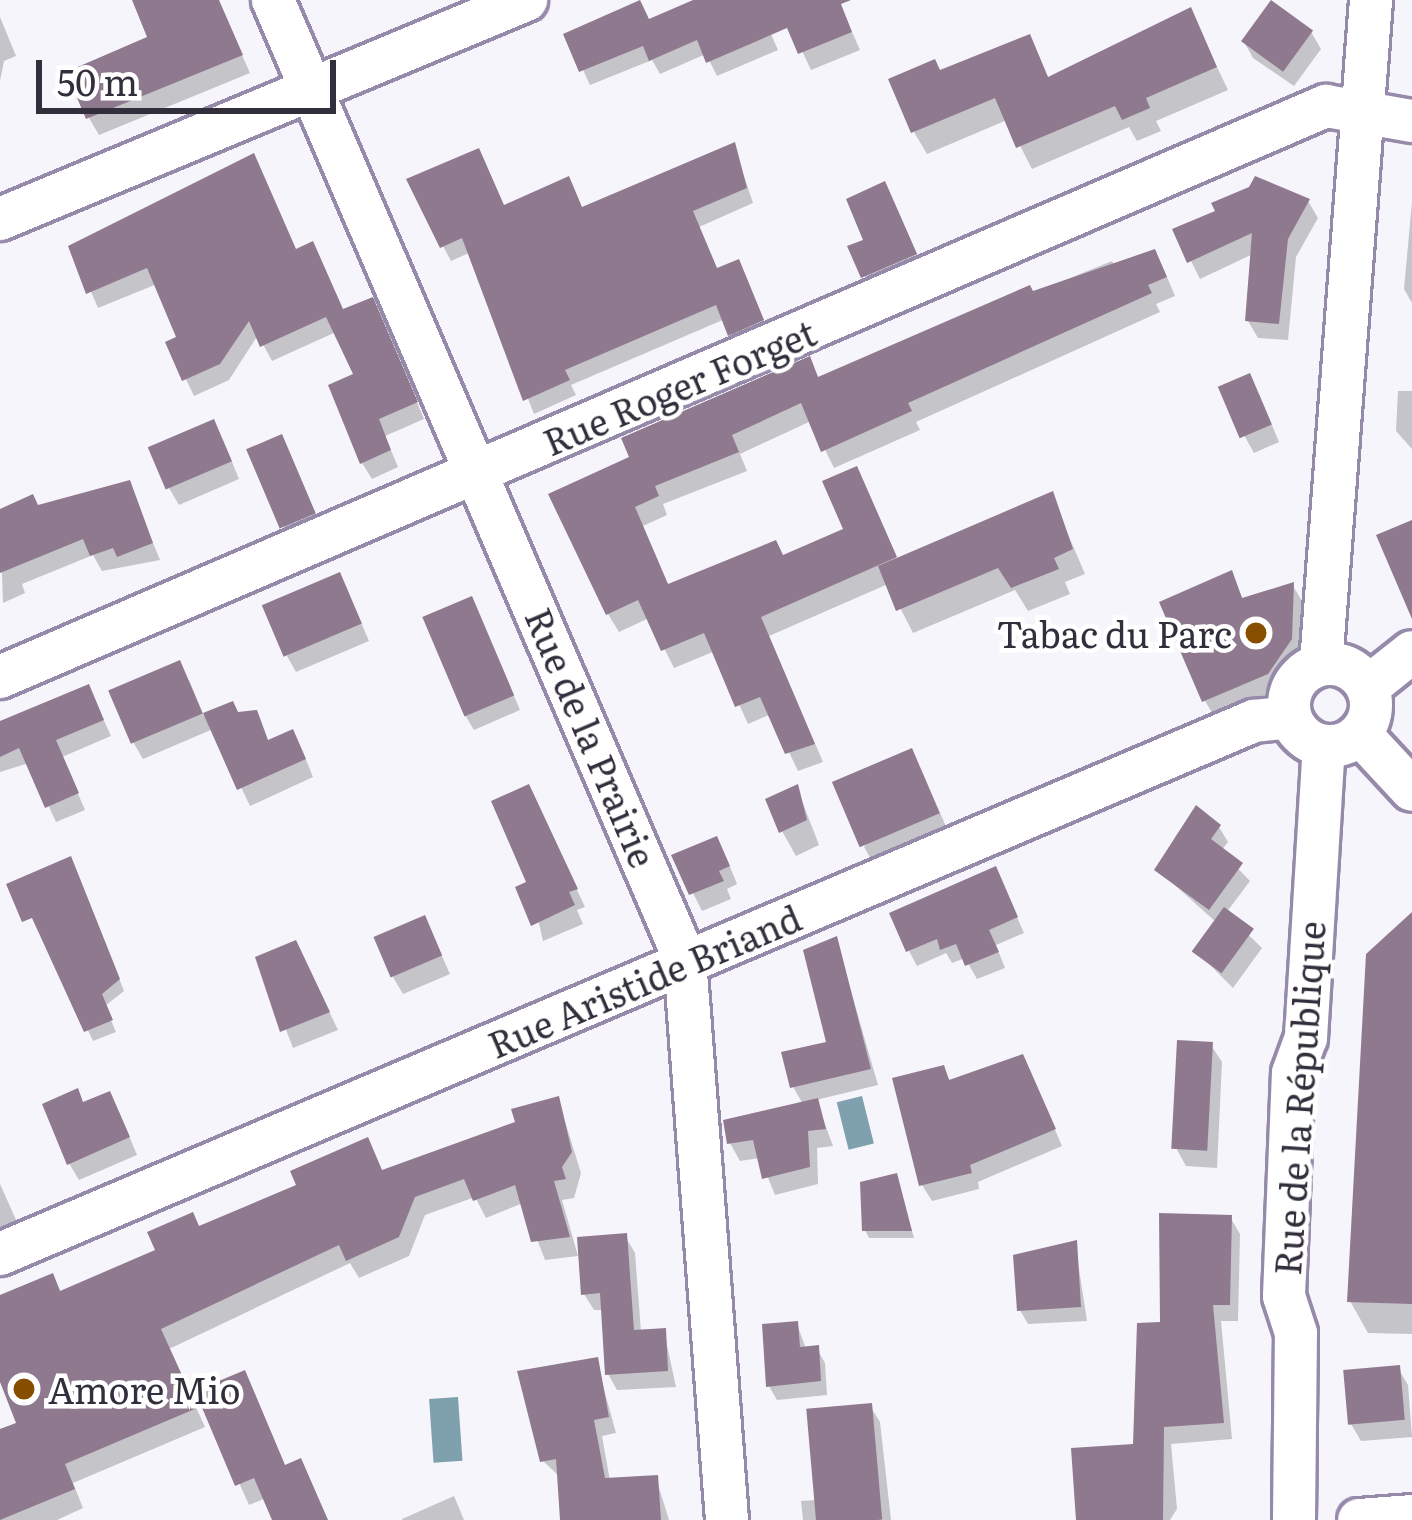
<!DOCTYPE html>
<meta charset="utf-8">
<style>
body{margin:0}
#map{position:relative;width:1412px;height:1520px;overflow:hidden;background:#f7f5fc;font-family:Literata,serif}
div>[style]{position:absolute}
.water>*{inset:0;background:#7fa1ae;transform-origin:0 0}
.shadow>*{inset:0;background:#0003}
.building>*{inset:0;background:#8f798f;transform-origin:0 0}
.roads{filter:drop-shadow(3px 0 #968aaa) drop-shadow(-3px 0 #968aaa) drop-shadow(0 3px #968aaa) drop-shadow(0 -3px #968aaa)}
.street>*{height:42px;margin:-21px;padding:0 21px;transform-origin:21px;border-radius:21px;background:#fff}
.street>.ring{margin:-21px;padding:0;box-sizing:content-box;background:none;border:42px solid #fff;border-radius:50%}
.dots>*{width:33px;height:33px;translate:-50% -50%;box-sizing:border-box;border:6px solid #fff;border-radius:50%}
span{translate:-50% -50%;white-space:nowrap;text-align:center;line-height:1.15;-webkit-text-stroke:9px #fff;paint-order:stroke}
.street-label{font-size:36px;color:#332e3b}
.poi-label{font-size:36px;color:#332e3b}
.right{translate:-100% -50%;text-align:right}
.left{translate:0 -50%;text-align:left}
.scale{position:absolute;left:36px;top:60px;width:300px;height:54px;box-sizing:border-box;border:6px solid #332e3b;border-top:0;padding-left:15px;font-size:36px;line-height:42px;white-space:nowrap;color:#332e3b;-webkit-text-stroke:9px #fff;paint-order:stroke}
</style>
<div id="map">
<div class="water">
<i style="left:862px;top:1096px;width:49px;height:26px;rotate:76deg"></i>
<i style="left:458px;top:1397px;width:64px;height:29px;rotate:86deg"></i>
</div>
<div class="shadow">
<i style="clip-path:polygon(135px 0,195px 0,229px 26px,250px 73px,99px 135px,89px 118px,151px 39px)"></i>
<i style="clip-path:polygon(701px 0,756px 0,778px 50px,717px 76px,706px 54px,660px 74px,652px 60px,590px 85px,567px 35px,650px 22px)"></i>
<i style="clip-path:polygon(838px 0,860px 50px,811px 70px,779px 2px)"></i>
<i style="clip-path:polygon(1190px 11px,1228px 90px,1156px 121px,1161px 131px,1137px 141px,1129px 127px,1032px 169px,1007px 120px,927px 154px,914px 132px,1028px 38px,1049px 79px)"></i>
<i style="clip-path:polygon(0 17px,16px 56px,4px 61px,0 81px)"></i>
<i style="clip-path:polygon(1311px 32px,1321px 49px,1294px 86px,1253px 58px,1243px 40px)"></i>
<i style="clip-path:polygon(734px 146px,753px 203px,699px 227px,718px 271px,746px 277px,770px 336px,739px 349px,725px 319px,571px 385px,576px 395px,534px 414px,471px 252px,451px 261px,443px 246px,504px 208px,582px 210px)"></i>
<i style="clip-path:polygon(1308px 201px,1318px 218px,1296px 257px,1288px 340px,1258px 338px,1248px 321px,1253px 254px,1200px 279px,1176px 231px,1218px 212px)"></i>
<i style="clip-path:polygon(894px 202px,925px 272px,874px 294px,851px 248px,866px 242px)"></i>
<i style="clip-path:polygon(1412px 202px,1412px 303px,1404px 289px)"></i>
<i style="clip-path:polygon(72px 247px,296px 252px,343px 312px,381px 317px,424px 419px,385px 436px,398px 467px,372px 479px,362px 463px,357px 376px,336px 332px,272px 361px,258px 335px,229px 380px,194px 396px,169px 344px,180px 339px,157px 284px,98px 308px)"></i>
<i style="clip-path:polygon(1112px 261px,1116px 268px,1164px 270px,1175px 296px,1156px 304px,1160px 312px,916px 422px,920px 430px,834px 468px,811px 421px,740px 454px,747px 471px,663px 504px,667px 515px,643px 526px,669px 587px,783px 558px,847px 531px,866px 488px,898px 561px,1051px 495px,1085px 574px,1065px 582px,1070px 594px,1028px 611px,1015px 590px,913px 633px,888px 584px,769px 636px,823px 762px,798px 771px,771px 714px,748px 724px,715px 651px,674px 668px,649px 618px,619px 632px,608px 614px,633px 459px,808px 360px,820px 380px)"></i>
<i style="clip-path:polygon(1398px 391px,1412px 391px,1412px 449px,1396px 431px)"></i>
<i style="clip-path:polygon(1259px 394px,1279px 442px,1254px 453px,1244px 435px)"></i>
<i style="clip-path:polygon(223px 440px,239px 479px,179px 505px,169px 488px)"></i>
<i style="clip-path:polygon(250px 451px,290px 454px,323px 531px,293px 544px)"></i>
<i style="clip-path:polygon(129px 484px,160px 560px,102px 571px,93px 555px,22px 584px,25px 593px,3px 603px,0 517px)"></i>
<i style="clip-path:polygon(1231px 574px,1244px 601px,1293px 586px,1302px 601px,1299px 656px,1276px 690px,1214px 716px,1205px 701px)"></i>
<i style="clip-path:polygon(348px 592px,369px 641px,296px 672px,287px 656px)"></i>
<i style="clip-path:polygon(479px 614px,520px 710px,474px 730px,465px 715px)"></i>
<i style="clip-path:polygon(189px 680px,204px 716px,232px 704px,238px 715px,255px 713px,269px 743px,302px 750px,313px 777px,250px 806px,213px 729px,143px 759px,133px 742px)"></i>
<i style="clip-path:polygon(96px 703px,111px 736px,62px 757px,85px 810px,56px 822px,29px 763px,0 772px,0 722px)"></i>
<i style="clip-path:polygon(921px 769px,948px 831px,874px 864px,864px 847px)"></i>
<i style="clip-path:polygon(797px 788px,819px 845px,796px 856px,782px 831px)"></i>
<i style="clip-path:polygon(537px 805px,585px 907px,577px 910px,583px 924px,543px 941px,530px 884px)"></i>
<i style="clip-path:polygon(1219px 827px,1228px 842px,1221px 851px,1250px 881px,1226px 913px,1262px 948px,1233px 988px,1197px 952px,1217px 923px,1158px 870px)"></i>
<i style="clip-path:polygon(675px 857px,726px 857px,737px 884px,727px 889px,731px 899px,702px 911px)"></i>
<i style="clip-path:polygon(1003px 885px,1024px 933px,996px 945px,1005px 968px,977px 979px,965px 958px,952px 963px,946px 953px,917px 966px,909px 951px)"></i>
<i style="clip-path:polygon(88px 900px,124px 991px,105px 1006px,116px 1032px,93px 1041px,36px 921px)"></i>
<i style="clip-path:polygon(1412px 916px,1412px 1334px,1368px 1333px,1350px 1301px)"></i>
<i style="clip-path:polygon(433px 936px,450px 974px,403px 994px,393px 977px)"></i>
<i style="clip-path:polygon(836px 939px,878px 1085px,816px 1100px,833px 1146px,817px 1148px,818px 1184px,775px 1195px,760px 1158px,740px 1161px,730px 1143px,803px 1104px,793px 1087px,829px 1044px)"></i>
<i style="clip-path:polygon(259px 959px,305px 961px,338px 1030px,293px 1048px)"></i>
<i style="clip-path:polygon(1211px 1045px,1222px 1062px,1217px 1168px,1186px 1166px,1176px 1148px)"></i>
<i style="clip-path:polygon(943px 1068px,951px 1082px,1031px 1074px,1062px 1146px,978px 1182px,979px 1189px,932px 1201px,922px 1185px)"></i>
<i style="clip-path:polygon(558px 1099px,581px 1173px,574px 1198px,562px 1200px,578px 1256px,545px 1260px,523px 1203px,486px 1218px,475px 1197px,425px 1215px,409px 1256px,359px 1278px,350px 1263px,169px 1349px,205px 1427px,73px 1483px,83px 1508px,57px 1520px,0 1520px,0 1433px,20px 1425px,0 1374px,0 1299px,52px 1276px,62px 1294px,300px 1187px,367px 1140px,383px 1172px,518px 1124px)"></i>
<i style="clip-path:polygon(119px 1112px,137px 1155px,79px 1180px,69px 1163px)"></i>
<i style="clip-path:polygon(896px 1177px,914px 1238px,869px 1238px,865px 1230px)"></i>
<i style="clip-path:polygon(0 1184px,21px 1231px,0 1240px)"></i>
<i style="clip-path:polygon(1230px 1217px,1240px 1234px,1238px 1321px,1221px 1321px,1232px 1439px,1171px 1444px,1177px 1509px,1170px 1520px,1079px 1520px,1136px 1447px,1163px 1325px)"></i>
<i style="clip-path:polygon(625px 1236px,635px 1253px,641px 1332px,664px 1331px,676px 1387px,617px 1390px,608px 1374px,604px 1310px,594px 1310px,584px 1294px)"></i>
<i style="clip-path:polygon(1075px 1243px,1087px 1321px,1028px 1324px,1020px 1310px)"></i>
<i style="clip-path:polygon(797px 1324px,806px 1349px,817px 1349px,825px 1363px,827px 1395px,777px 1400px,769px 1386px)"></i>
<i style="clip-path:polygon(596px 1360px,616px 1433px,602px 1436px,610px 1481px,656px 1478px,669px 1520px,563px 1520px,560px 1477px,543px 1461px)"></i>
<i style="clip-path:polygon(1398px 1368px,1408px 1385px,1412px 1437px,1361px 1441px,1351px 1424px)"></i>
<i style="clip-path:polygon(199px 1393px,255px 1394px,286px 1468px,300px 1461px,328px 1520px,276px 1520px,266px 1498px,249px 1505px)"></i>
<i style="clip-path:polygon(870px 1406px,880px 1422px,891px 1520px,803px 1520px,801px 1501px,817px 1500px)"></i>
<i style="clip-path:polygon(454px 1496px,464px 1520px,402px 1520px,402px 1519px)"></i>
</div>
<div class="building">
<i style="clip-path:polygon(132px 0,219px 0,243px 55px,86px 119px,66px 72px,147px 37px)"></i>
<i style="clip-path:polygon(640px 0,649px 19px,693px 0,851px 0,841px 4px,852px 32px,798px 54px,787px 28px,706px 63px,697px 40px,649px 61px,643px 46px,579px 72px,563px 34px)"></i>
<i style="left:1271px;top:0;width:52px;height:51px;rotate:36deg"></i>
<i style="clip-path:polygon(1191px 7px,1217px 67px,1146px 98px,1150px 108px,1122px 120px,1115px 106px,1016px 148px,995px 98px,911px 133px,888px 79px,935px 59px,940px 70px,1030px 34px,1048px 77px)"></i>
<i style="clip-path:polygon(735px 142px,747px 188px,693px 211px,717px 268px,739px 259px,764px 320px,728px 336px,716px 305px,565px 370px,570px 380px,523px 401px,462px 238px,440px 248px,406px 179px,479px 148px,504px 205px,569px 176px,582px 207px)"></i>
<i style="clip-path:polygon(254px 153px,296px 249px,313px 241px,343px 309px,373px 297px,418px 402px,379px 419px,391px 450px,360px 464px,328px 385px,353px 374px,326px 317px,260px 347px,249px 321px,220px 364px,182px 381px,165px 342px,176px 337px,147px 268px,86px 294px,68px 246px)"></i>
<i style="clip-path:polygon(1255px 176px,1310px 199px,1288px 239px,1279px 324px,1245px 321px,1252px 233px,1187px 263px,1172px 229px,1215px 211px,1211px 203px,1249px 187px)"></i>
<i style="clip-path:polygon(885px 181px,917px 254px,861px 278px,847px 246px,863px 240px,846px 199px)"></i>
<i style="clip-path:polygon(1155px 249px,1167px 277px,1148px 285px,1152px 293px,908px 403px,912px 411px,821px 452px,801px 403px,732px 435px,739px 452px,655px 486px,659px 496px,635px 507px,668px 584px,776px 540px,783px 555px,843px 529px,822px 481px,857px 466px,897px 557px,761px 617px,815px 744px,785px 754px,760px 697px,735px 707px,704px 633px,661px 651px,638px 600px,606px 615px,548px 494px,629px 457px,621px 438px,810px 356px,818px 377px,1030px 285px,1033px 291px)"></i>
<i style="left:1250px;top:373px;width:56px;height:35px;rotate:67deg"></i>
<i style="left:214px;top:419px;width:46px;height:72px;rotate:67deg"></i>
<i style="left:282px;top:434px;width:86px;height:39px;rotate:67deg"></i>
<i style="clip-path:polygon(130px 480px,153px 543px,117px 557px,113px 548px,90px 556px,83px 539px,0 573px,0 509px,33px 494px,38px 505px)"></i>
<i style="clip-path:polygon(1053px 491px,1073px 549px,1054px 558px,1059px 569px,1011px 588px,998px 568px,896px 611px,878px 566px)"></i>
<i style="clip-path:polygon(1412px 520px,1412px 619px,1376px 535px)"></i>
<i style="clip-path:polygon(1232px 570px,1242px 598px,1294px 582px,1292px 639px,1268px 674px,1202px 702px,1159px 602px)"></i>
<i style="left:340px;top:572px;width:56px;height:85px;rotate:67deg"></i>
<i style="left:472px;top:596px;width:108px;height:54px;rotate:67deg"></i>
<i style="left:180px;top:660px;width:58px;height:78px;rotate:67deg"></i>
<i style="clip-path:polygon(89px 684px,104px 720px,56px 740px,79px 793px,45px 808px,19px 748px,0 757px,0 721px)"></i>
<i style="clip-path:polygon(233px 701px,238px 712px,257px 710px,268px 740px,293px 729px,306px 759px,237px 790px,203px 713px)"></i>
<i style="left:912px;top:748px;width:71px;height:87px;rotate:67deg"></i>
<i style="clip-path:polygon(529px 784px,578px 889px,569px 892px,575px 905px,531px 926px,515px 887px,526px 882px,491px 801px)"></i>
<i style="clip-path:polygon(798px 784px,807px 820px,779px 833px,765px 799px)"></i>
<i style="clip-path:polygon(1196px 805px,1221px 825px,1211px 839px,1243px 863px,1209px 910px,1154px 870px)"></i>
<i style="clip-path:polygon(717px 836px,730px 866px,719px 871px,724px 881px,689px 895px,671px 855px)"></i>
<i style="clip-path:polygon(71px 856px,120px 979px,102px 994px,113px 1020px,84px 1032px,32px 918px,22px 922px,6px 884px)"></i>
<i style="clip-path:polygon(996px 866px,1018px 917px,989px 930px,999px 952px,965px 966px,956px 944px,940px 950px,937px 939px,906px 952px,889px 913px)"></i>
<i style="left:1224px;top:907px;width:37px;height:55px;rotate:36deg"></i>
<i style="clip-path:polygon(1412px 912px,1412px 1304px,1347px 1302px,1366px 954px)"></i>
<i style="left:425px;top:915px;width:44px;height:56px;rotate:67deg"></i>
<i style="clip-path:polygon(837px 936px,871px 1069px,790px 1088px,781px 1052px,826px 1042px,803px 950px)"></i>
<i style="clip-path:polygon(296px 940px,330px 1012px,280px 1032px,255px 957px)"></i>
<i style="left:1177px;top:1040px;width:36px;height:109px;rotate:3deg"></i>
<i style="clip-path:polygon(1023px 1054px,1056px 1129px,970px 1165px,972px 1173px,919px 1186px,892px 1078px,944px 1065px,949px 1080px)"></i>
<i style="clip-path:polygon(78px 1088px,83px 1102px,110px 1091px,130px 1137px,67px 1165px,42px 1104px)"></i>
<i style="clip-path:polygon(559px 1096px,572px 1152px,562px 1167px,566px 1179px,554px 1181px,570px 1237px,531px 1242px,515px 1185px,473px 1201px,464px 1179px,415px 1197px,399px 1237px,346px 1261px,339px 1245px,161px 1329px,197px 1408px,65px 1464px,75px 1489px,0 1520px,0 1429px,16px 1423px,0 1382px,0 1295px,53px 1273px,60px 1291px,155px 1250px,147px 1232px,193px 1212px,199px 1226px,296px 1185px,290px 1171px,368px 1137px,382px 1170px,515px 1122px,511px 1109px)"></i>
<i style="clip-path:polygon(818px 1098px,826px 1129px,808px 1131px,810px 1167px,762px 1179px,753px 1140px,727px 1144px,723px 1120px)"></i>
<i style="clip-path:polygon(897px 1173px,912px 1231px,862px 1231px,860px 1182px)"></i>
<i style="clip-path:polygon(1159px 1213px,1232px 1215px,1230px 1305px,1213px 1305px,1224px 1423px,1164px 1427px,1163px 1520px,1076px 1520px,1071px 1448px,1133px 1444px,1137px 1323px,1160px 1322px)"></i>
<i style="clip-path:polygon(627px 1233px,634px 1330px,666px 1328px,668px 1371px,605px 1375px,600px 1293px,581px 1295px,577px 1237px)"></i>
<i style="clip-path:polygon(1077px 1240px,1081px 1307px,1017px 1311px,1013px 1255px)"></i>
<i style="clip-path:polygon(798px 1321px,800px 1347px,819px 1345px,821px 1381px,766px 1387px,762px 1324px)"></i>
<i style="clip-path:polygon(598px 1357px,609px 1417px,594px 1420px,605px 1478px,658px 1475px,661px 1520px,560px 1520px,556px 1459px,540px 1462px,517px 1371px)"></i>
<i style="left:1400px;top:1365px;width:55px;height:57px;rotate:85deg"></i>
<i style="clip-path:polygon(245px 1370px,285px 1465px,301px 1458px,328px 1520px,272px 1520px,254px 1478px,235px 1486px,195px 1391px)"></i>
<i style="left:872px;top:1403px;width:117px;height:66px;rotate:85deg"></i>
</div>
<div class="roads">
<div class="street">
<i style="left:273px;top:0;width:1045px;rotate:66.77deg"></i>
<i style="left:685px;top:960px;width:562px;rotate:85.71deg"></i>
<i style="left:0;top:219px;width:570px;rotate:-22.6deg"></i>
<i class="ring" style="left:1289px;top:664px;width:40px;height:40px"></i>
<i style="left:1321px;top:664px;width:666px;rotate:-85.69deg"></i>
<i style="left:0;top:677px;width:1444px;rotate:-23.3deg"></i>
<i style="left:1326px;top:106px;width:87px;rotate:9.9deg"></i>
<i style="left:1368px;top:687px;width:56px;rotate:-38.5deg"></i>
<i style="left:1360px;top:734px;width:76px;rotate:47.1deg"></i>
<i style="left:0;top:1254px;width:1363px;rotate:-23.03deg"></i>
<i style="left:1254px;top:721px;width:36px;rotate:-6deg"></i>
<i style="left:1294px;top:1520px;width:187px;rotate:-89.4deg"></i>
<i style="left:1296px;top:1333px;width:39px;rotate:-108deg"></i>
<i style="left:1284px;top:1296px;width:223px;rotate:-87.7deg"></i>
<i style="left:1293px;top:1073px;width:37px;rotate:-70deg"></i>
<i style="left:1306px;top:1038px;width:292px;rotate:-86.5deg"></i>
<i style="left:1359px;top:1520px;width:53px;rotate:-4.3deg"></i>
</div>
</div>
<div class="dots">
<i style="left:1256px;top:633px;background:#874e00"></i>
<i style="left:24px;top:1389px;background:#874e00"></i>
</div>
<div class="street-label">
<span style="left:679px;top:386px;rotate:-23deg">Rue Roger Forget</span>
<span style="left:592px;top:737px;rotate:67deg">Rue de la Prairie</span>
<span style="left:644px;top:980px;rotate:-23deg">Rue Aristide Briand</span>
<span style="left:1298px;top:1098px;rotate:-86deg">Rue de la République</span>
</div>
<div class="poi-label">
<span class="right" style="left:1232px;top:633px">Tabac du Parc</span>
<span class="left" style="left:48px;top:1389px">Amore Mio</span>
</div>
<div class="scale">50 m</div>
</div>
